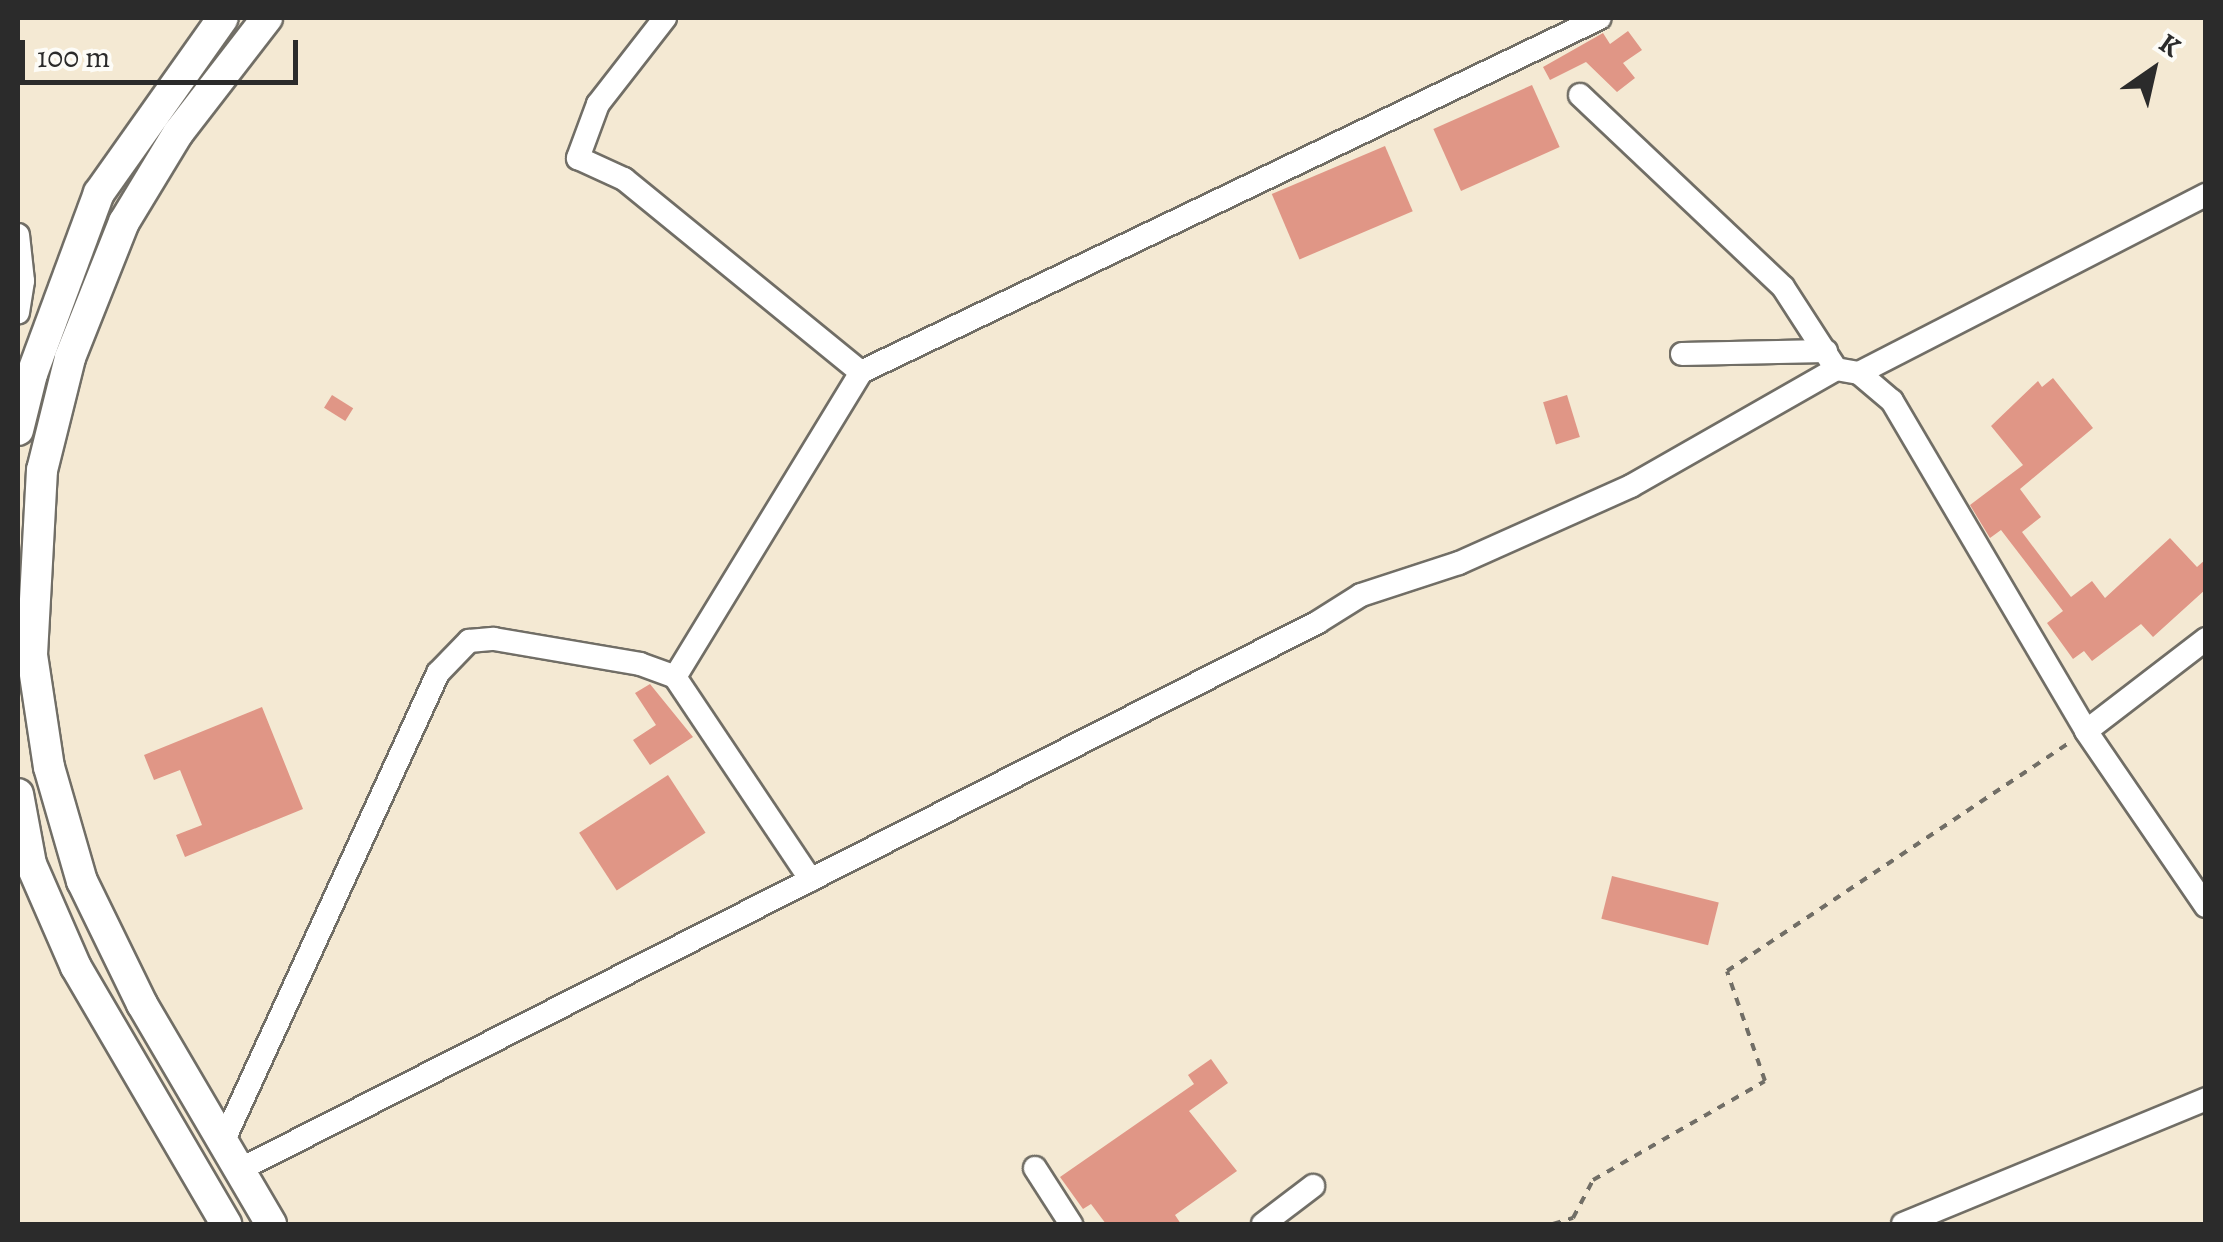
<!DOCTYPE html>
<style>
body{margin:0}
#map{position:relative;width:2223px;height:1242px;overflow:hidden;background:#f4e9d3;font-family:Alegreya,serif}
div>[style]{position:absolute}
.building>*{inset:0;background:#e09686;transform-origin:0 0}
.path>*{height:4px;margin-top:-2px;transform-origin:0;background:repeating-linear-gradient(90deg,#716e66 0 8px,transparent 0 16px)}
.roads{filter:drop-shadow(2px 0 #716e66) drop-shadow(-2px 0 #716e66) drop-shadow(0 2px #716e66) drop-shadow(0 -2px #716e66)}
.minor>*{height:22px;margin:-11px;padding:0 11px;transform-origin:11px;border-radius:11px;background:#fff}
.major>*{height:30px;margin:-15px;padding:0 15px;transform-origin:15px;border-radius:15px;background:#fff}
span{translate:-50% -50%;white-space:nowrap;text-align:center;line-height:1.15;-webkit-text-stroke:8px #fdfcf7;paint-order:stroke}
.frame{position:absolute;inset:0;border:20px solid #2b2b2b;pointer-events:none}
.north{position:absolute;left:2103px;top:20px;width:100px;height:100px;-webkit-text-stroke:8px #fdfcf7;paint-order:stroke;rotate:34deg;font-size:28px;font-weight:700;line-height:40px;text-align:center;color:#2b2b2b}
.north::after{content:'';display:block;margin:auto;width:35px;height:45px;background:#2b2b2b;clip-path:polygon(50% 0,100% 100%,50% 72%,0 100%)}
.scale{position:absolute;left:20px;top:40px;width:278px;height:45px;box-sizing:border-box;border:5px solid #2b2b2b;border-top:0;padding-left:12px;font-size:30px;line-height:35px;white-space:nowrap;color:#2b2b2b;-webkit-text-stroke:8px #fdfcf7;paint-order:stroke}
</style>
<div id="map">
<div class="building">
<i style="clip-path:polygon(1628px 31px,1642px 50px,1623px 63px,1635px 78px,1617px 92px,1586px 62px,1550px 80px,1543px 67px,1603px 33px,1610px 44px)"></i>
<i style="left:1532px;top:85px;width:68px;height:108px;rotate:66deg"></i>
<i style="left:1385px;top:146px;width:71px;height:123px;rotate:67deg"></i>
<i style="clip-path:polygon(2053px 378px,2093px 428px,2020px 489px,2041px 517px,2022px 532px,2071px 597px,2092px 581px,2105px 598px,2170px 538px,2197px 567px,2206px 559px,2206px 589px,2153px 637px,2141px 624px,2092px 661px,2084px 651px,2073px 659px,2047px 623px,2063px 611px,2001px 530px,1990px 538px,1970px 505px,2023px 465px,1991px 426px,2038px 381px,2042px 387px)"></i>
<i style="left:332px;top:395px;width:25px;height:15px;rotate:32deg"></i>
<i style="left:1567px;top:395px;width:44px;height:25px;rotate:73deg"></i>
<i style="clip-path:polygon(650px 684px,693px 737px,650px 765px,633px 740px,656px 725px,635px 693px)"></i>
<i style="clip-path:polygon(262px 707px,303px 809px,185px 857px,176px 835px,202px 825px,180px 770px,154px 780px,144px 755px)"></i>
<i style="left:668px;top:775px;width:69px;height:106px;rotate:57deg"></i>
<i style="left:1612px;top:876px;width:110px;height:44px;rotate:14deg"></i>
<i style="clip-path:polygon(1211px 1059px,1228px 1083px,1189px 1111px,1237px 1171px,1175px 1215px,1181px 1224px,1106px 1224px,1091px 1204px,1083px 1209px,1060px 1177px,1194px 1084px,1188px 1075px)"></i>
</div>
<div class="path">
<i style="left:1553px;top:1224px;width:21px;rotate:-17deg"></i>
<i style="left:1573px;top:1218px;width:43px;rotate:-62.2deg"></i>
<i style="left:1593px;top:1180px;width:198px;rotate:-29.9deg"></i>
<i style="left:1765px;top:1081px;width:116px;rotate:-109.1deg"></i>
<i style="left:1727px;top:971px;width:412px;rotate:-33.7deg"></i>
</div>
<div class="roads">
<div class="minor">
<i style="left:665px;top:18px;width:109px;rotate:127.9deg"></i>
<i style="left:598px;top:104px;width:58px;rotate:110.3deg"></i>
<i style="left:578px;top:158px;width:51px;rotate:24.5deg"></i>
<i style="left:624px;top:179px;width:306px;rotate:39.2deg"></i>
<i style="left:1580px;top:95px;width:279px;rotate:43.4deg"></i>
<i style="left:1783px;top:287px;width:98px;rotate:57.1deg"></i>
<i style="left:18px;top:235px;width:46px;rotate:83.8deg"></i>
<i style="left:23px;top:281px;width:32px;rotate:99deg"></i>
<i style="left:1682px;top:354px;width:144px;rotate:-1.2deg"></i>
<i style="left:1859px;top:373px;width:390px;rotate:-27.2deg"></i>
<i style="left:2206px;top:639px;width:151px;rotate:142.5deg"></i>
<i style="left:2086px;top:731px;width:212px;rotate:55.6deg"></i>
<i style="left:675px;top:677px;width:357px;rotate:-58.6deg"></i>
<i style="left:861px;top:372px;width:819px;rotate:-25.6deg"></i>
<i style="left:223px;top:1142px;width:516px;rotate:-65.37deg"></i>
<i style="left:438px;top:673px;width:45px;rotate:-45.9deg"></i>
<i style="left:469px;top:641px;width:25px;rotate:-5deg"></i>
<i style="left:494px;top:639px;width:148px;rotate:9.7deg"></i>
<i style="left:640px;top:664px;width:37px;rotate:20deg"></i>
<i style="left:675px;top:677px;width:244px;rotate:56.2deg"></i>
<i style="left:1035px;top:1168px;width:67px;rotate:57.3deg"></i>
<i style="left:239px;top:1170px;width:1210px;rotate:-26.92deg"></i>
<i style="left:1318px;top:622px;width:51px;rotate:-32.1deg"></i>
<i style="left:1361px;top:595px;width:103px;rotate:-18.1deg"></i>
<i style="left:1459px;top:563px;width:188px;rotate:-24.1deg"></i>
<i style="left:1631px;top:486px;width:236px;rotate:-29.7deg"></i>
<i style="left:1836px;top:369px;width:23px;rotate:10deg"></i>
<i style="left:1859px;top:373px;width:43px;rotate:40.3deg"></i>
<i style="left:1892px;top:401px;width:383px;rotate:59.5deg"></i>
<i style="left:1263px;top:1224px;width:63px;rotate:-37.2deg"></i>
<i style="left:1903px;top:1224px;width:328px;rotate:-22.4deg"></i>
</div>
<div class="major">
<i style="left:267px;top:18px;width:145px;rotate:127.7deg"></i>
<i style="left:178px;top:133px;width:104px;rotate:121.2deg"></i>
<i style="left:124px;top:222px;width:146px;rotate:111.7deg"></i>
<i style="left:70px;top:358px;width:115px;rotate:104deg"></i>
<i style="left:42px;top:470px;width:185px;rotate:93.1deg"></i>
<i style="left:32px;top:655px;width:113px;rotate:81.4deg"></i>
<i style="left:49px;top:767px;width:119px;rotate:73.9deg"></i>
<i style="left:82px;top:881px;width:137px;rotate:64deg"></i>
<i style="left:142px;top:1004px;width:255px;rotate:59.6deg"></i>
<i style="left:18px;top:430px;width:58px;rotate:-76deg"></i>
<i style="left:32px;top:374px;width:193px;rotate:-69.7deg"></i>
<i style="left:99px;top:193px;width:214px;rotate:-54.7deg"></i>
<i style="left:18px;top:794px;width:71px;rotate:79.5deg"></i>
<i style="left:31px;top:864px;width:112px;rotate:66.4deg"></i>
<i style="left:76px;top:967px;width:298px;rotate:59.7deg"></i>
</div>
</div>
<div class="frame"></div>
<div class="north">K</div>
<div class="scale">100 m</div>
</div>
